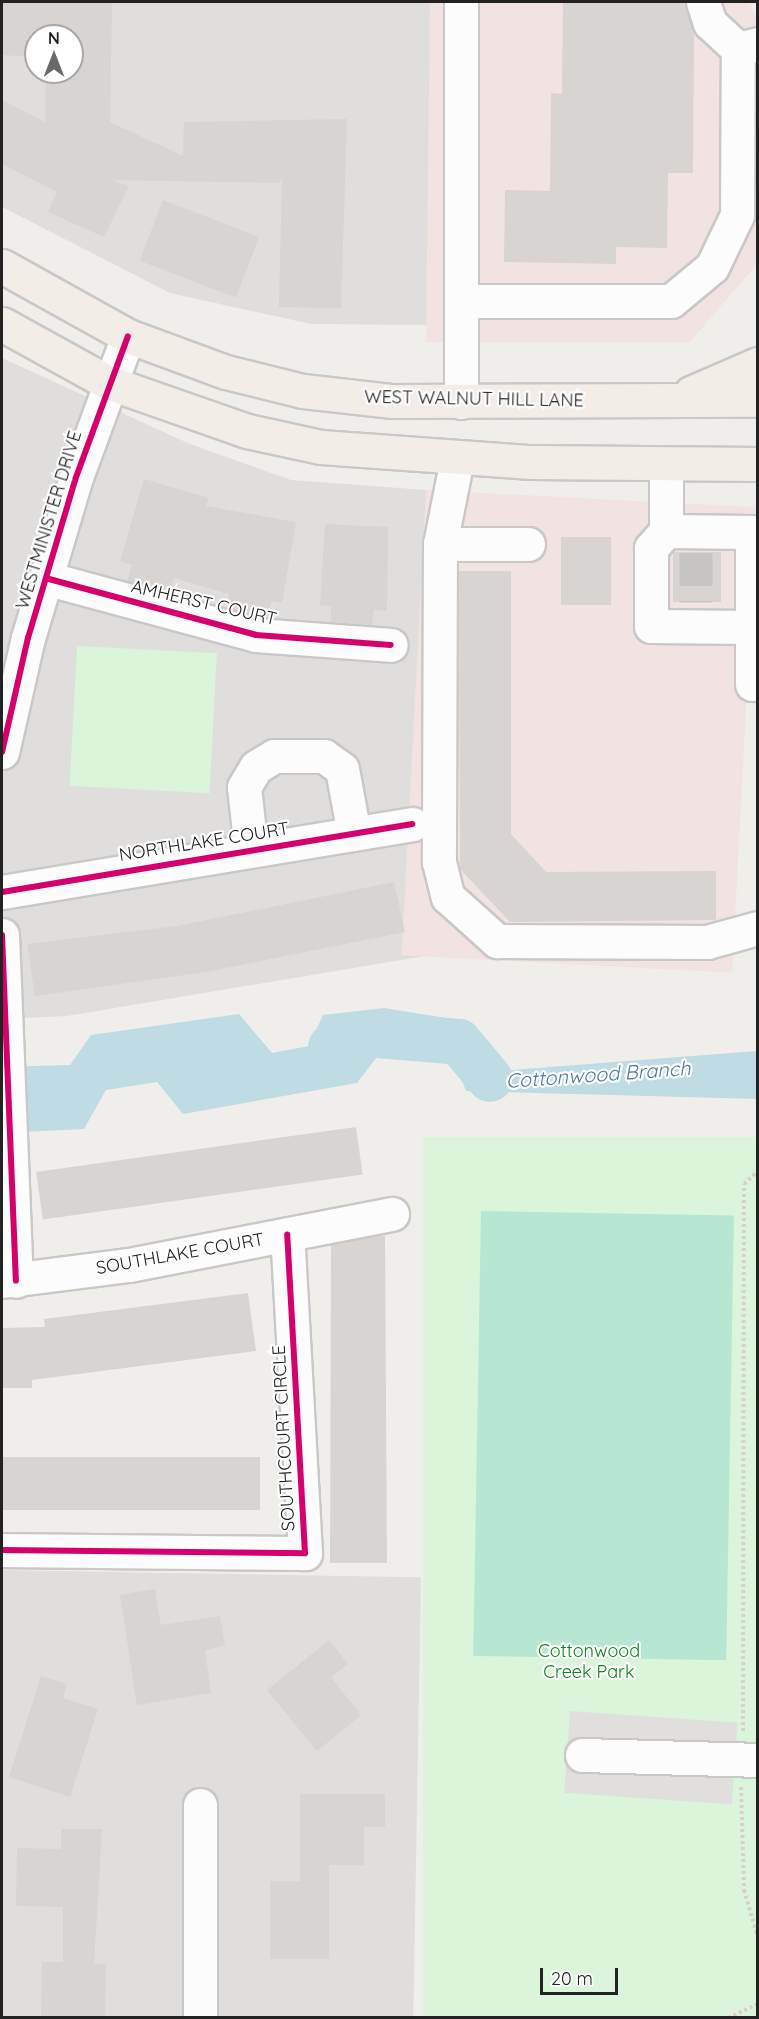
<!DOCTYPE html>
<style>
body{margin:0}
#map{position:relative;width:759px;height:2019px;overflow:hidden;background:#f0eeeb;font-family:Quicksand,sans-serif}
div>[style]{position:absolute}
.residential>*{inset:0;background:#dfdedc;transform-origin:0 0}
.commercial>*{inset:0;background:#f1e3e1;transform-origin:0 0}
.park>*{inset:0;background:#daf5da;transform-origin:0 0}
.pitch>*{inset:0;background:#b7e6d2;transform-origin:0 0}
.parking>*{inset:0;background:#e0dfde;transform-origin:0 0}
.water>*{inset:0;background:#bfdbe3}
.river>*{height:46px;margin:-23px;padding:0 23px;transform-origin:23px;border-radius:23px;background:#bfdbe3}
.building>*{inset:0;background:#d7d4d2;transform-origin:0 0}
.minor-tunnel>*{height:33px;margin-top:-16.5px;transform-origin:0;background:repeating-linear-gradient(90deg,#c7c5c3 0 33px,transparent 0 49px)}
.path>*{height:4px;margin-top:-2px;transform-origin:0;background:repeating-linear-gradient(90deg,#dccecd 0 3px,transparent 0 6px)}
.roads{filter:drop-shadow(2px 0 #c9c8c7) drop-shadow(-2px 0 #c9c8c7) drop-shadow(0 2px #c9c8c7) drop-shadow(0 -2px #c9c8c7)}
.minor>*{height:33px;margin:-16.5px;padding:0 16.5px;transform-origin:16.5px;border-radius:16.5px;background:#fdfcfc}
.major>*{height:33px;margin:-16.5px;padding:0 16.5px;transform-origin:16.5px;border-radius:16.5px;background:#f3ede7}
.cycleway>*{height:6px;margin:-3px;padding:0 3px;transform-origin:3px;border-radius:3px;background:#d6006c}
span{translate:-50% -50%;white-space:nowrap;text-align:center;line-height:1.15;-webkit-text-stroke:4.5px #fff;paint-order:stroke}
.street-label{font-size:18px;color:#222}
.park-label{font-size:18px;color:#0c8416}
.water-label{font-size:20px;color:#4a7aab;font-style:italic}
.frame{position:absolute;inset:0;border:3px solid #222;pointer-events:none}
.north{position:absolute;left:24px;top:24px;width:60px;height:60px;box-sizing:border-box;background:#fff;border:2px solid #a7a7a7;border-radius:50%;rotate:0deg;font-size:16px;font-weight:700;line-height:24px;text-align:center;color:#222}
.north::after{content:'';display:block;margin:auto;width:21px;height:27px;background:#6a6968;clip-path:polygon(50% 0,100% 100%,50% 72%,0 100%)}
.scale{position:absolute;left:540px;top:1968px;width:78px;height:27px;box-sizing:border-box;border:3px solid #222;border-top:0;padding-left:8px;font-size:18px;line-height:21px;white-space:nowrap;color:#222;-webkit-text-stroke:4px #fff;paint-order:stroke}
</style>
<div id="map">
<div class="residential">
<i style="clip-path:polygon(evenodd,2px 2px,430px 2px,430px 325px,311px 324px,170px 293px,2px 207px,2px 2px,36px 36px,72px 36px,72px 72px,36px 72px,36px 36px)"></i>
<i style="clip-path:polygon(2px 358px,190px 444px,291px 480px,426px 490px,425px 956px,67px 1016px,2px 1019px)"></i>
<i style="left:2px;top:1570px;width:419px;height:448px;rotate:1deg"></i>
</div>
<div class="commercial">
<i style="clip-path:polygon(430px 2px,750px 2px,758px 22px,757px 264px,690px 342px,426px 342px)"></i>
<i style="left:426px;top:490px;width:331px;height:466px;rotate:3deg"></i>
</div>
<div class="park">
<i style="left:77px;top:646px;width:140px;height:140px;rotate:3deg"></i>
<i style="left:757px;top:1137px;width:880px;height:334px;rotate:90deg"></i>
</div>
<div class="pitch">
<i style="left:481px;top:1211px;width:253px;height:445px;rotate:1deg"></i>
</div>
<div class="parking">
<i style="left:570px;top:1711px;width:168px;height:82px;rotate:4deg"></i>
</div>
<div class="water">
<i style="clip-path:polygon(384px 1008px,471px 1022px,472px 1050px,488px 1065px,511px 1070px,757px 1051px,758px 1099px,466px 1091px,451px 1052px,431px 1023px,396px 1032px,357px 1083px,183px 1114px,157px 1082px,106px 1090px,84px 1129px,2px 1133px,2px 1067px,70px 1065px,91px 1035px,239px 1014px,272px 1053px,309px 1046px,323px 1015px)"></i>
</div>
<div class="river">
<i style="left:331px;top:1047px;width:37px;rotate:-20deg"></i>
<i style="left:366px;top:1034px;width:93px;rotate:4.9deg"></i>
<i style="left:459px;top:1042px;width:48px;rotate:50deg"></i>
</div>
<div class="building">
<i style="clip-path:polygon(2px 2px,112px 2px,110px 122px,183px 156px,184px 122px,347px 119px,341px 308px,279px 307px,282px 176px,279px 183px,111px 180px,129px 186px,104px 237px,48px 212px,57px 192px,2px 164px,2px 100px,45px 122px,46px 72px,72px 72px,72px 36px,36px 36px,36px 57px,2px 55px)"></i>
<i style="clip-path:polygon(563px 2px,685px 2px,694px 32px,693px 173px,668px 173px,667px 248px,616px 247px,616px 264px,504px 262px,505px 190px,550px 191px,551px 93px,562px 94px)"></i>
<i style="left:163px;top:200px;width:103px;height:65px;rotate:21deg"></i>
<i style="clip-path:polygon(144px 479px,209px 498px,206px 506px,296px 522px,282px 603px,271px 601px,268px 617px,228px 608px,229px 594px,174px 578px,169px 592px,127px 581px,132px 565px,120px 561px)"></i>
<i style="clip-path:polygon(325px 524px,388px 527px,387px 611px,374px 610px,372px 625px,331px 622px,331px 606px,320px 605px)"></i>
<i style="left:561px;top:537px;width:50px;height:68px"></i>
<i style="left:673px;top:552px;width:48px;height:50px"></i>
<i style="clip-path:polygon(459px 571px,511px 571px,511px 834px,546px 872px,716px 871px,716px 920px,510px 922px,460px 869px)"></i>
<i style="clip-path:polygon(394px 882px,405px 932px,206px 972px,35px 996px,27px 944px,177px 926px)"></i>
<i style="left:356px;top:1127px;width:48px;height:323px;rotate:82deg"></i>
<i style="clip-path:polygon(375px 1236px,385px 1236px,387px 1563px,330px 1563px,331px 1245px)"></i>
<i style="clip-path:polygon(248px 1293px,256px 1351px,32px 1380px,32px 1388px,2px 1388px,2px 1328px,45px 1327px,44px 1319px)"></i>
<i style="left:2px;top:1457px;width:258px;height:53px"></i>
<i style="clip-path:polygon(155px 1589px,161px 1625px,220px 1616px,225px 1646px,205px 1650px,211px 1693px,137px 1705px,120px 1595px)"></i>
<i style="clip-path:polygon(329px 1640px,348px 1664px,331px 1677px,361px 1715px,317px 1751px,267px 1690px)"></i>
<i style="clip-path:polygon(41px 1676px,67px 1684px,63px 1698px,98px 1709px,70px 1797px,9px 1777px)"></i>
<i style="clip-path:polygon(300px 1794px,385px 1794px,385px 1827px,364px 1827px,364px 1865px,329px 1865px,329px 1959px,270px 1959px,270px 1881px,300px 1881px)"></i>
<i style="clip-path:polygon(61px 1829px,102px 1829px,94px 1964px,106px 1964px,105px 2018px,41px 2018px,42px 1962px,63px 1962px,63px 1907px,16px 1906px,17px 1848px,61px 1849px)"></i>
</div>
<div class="minor-tunnel">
<i style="left:696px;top:552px;width:50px;rotate:90deg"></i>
</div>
<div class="path">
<i style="left:743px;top:1731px;width:547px;rotate:-89.9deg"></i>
<i style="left:744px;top:1184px;width:19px;rotate:-43deg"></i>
<i style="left:741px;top:1787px;width:103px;rotate:88.3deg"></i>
<i style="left:744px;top:1890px;width:49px;rotate:73.4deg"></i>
<i style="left:728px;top:2018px;width:33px;rotate:-25deg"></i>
</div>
<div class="roads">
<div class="minor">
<i style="left:461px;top:2px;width:400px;rotate:90deg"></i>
<i style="left:703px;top:2px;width:22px;rotate:72deg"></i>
<i style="left:710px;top:23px;width:38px;rotate:43deg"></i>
<i style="left:461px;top:301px;width:210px"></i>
<i style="left:671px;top:301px;width:53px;rotate:-39.7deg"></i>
<i style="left:712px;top:267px;width:58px;rotate:-64.3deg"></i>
<i style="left:737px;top:215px;width:166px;rotate:-89.7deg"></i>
<i style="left:738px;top:49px;width:21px;rotate:-14deg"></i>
<i style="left:457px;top:459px;width:87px;rotate:101.3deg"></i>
<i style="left:440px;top:544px;width:318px;rotate:90.2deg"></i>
<i style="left:439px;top:862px;width:36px;rotate:76deg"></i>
<i style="left:448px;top:897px;width:66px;rotate:41.9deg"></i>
<i style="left:497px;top:941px;width:210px;rotate:0.3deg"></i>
<i style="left:707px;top:942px;width:53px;rotate:-15.4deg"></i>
<i style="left:666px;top:464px;width:67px;rotate:90deg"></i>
<i style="left:666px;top:531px;width:23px;rotate:131deg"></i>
<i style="left:651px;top:548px;width:78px;rotate:90deg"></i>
<i style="left:651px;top:626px;width:101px;rotate:0.6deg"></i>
<i style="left:752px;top:627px;width:57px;rotate:90deg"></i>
<i style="left:666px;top:531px;width:86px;rotate:0.7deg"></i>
<i style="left:752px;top:532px;width:95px;rotate:90deg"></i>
<i style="left:440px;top:544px;width:88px"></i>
<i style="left:49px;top:579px;width:214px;rotate:15.1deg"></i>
<i style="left:256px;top:635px;width:135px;rotate:4.2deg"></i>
<i style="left:2px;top:752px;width:117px;rotate:-77.2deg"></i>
<i style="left:28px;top:638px;width:165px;rotate:-73.4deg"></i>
<i style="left:75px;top:480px;width:153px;rotate:-69.8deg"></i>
<i style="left:251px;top:850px;width:63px;rotate:-96.3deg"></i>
<i style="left:244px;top:787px;width:23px;rotate:-59deg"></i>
<i style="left:256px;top:767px;width:21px;rotate:-31deg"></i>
<i style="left:274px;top:756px;width:50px"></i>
<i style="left:324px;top:756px;width:22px;rotate:36deg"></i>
<i style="left:342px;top:769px;width:66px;rotate:79.5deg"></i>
<i style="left:2px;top:892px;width:416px;rotate:-9.4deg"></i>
<i style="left:2px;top:935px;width:346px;rotate:87.7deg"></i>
<i style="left:2px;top:1281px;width:128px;rotate:-7.2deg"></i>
<i style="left:129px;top:1265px;width:268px;rotate:-11deg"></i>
<i style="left:2px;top:1550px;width:303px;rotate:0.6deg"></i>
<i style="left:305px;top:1553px;width:319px;rotate:-93.2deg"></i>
<i style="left:582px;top:1755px;width:176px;rotate:1.6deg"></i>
<i style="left:200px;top:2018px;width:213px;rotate:-90deg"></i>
</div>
<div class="major">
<i style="left:2px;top:266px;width:144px;rotate:29.1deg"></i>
<i style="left:128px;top:336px;width:104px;rotate:20.2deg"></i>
<i style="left:226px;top:372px;width:79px;rotate:13.9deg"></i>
<i style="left:303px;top:391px;width:90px;rotate:6.4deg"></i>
<i style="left:392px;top:401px;width:366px;rotate:-0.2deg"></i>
<i style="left:2px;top:324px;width:120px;rotate:28.9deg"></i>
<i style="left:107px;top:382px;width:148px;rotate:19.3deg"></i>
<i style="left:247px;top:431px;width:76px;rotate:12.2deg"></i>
<i style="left:321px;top:447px;width:211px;rotate:4.1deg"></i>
<i style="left:531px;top:462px;width:227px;rotate:0.5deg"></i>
<i style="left:691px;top:393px;width:73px;rotate:-23.4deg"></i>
</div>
</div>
<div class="cycleway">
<i style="left:49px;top:579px;width:214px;rotate:15.1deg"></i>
<i style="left:256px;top:635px;width:135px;rotate:4.2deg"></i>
<i style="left:2px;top:752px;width:117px;rotate:-77.2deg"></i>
<i style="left:28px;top:638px;width:165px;rotate:-73.4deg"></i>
<i style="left:75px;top:480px;width:153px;rotate:-69.8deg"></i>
<i style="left:2px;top:892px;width:416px;rotate:-9.4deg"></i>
<i style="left:2px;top:935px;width:346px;rotate:87.7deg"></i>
<i style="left:2px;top:1550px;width:303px;rotate:0.6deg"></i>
<i style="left:305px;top:1553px;width:319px;rotate:-93.2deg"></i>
</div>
<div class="street-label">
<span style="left:474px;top:399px;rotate:1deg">WEST WALNUT HILL LANE</span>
<span style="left:49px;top:520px;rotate:-73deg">WESTMINISTER DRIVE</span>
<span style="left:204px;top:603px;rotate:13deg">AMHERST COURT</span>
<span style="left:204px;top:842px;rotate:-9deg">NORTHLAKE COURT</span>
<span style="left:180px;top:1254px;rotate:-10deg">SOUTHLAKE COURT</span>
<span style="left:284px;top:1438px;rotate:-93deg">SOUTHCOURT CIRCLE</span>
</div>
<div class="park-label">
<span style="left:589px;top:1662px">Cottonwood<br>Creek Park</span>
</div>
<div class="water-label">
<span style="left:598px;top:1074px;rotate:-4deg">Cottonwood Branch</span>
</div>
<div class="frame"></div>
<div class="north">N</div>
<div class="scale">20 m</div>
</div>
